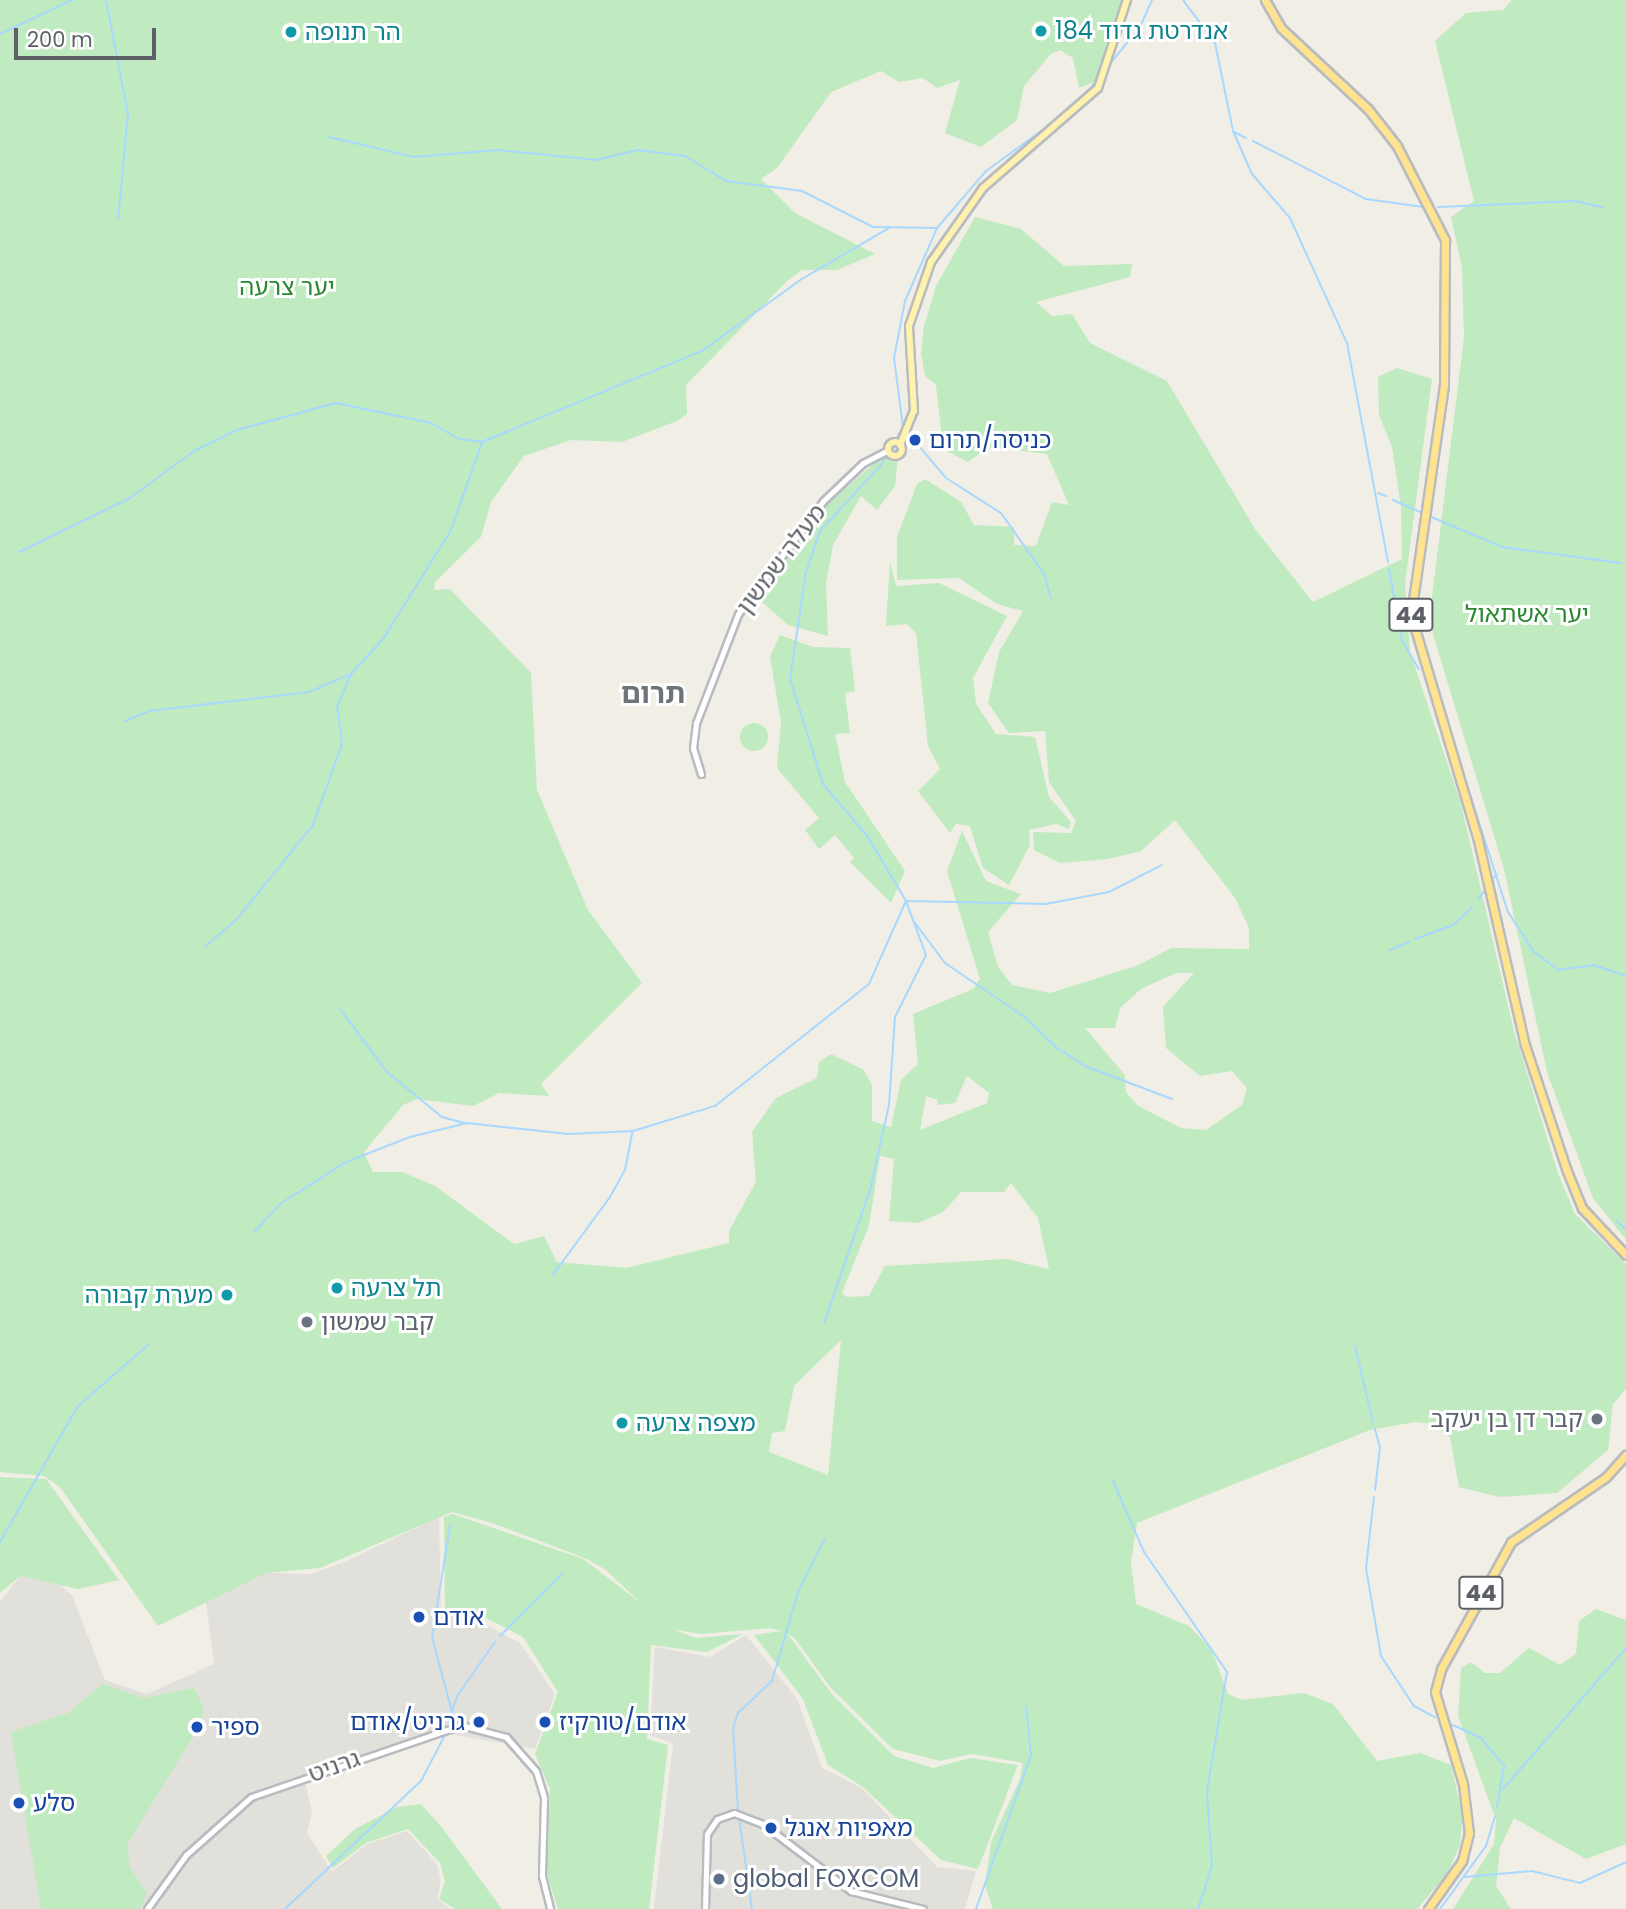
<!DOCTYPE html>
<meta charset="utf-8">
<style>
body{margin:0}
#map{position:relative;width:1626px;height:1909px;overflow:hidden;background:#f1eee5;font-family:Poppins,"Noto Sans Hebrew",sans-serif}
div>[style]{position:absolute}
.industrial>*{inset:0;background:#e1e0da}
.green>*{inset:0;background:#c0eac0}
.round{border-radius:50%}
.stream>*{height:2px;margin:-1px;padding:0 1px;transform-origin:1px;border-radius:1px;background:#a7d8ff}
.roads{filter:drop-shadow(2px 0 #b8bbc0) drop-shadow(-2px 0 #b8bbc0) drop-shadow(0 2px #b8bbc0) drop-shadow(0 -2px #b8bbc0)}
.minor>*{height:5px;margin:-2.5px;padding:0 2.5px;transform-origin:2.5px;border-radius:2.5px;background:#fff}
.major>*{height:6px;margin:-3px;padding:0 3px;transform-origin:3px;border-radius:3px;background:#fff2ac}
.major>.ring{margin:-3px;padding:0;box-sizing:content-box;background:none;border:6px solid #fff2ac;border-radius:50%}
.highway>*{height:7px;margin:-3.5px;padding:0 3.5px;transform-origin:3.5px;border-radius:3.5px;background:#ffe38e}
.dots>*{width:19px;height:19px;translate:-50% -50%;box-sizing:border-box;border:4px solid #fff;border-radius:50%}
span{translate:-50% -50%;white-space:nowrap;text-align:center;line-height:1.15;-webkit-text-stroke:6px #fff;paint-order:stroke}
.shield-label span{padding:2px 5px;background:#fff;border:2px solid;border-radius:5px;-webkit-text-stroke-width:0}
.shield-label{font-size:23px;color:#5d6167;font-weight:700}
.culture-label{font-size:24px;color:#0d838f}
.left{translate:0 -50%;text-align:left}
.right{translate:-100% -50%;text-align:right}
.park-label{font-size:24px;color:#2c8731}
.transit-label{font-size:24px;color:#164399}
.street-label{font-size:24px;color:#5d6167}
.worship-label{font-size:24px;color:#5b616d}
.service-label{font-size:24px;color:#4e5e75}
.quarter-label{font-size:28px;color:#6e7379;font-weight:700}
.scale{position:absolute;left:14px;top:28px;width:142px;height:32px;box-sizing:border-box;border:4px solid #5d6167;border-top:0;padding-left:9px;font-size:21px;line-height:24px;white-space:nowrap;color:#5d6167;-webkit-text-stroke:5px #fff;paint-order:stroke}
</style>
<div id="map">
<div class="industrial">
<i style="clip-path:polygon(439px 1517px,441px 1612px,480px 1621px,520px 1643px,555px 1694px,535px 1749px,450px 1734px,305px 1782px,312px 1812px,307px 1833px,332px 1872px,367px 1844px,407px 1831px,436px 1863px,441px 1880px,437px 1899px,451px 1909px,0 1909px,0 1602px,20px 1576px,60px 1585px,72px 1595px,105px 1680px,147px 1694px,214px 1664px,206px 1602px,266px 1573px,310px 1574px,342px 1563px)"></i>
<i style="clip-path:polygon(746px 1635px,797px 1699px,822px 1768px,862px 1788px,937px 1867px,976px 1871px,965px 1909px,654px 1909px,673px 1744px,650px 1735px,655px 1647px,710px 1657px)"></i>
</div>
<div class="green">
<i style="clip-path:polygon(evenodd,0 0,1124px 0,1099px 80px,1079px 88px,1073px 58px,1060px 50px,1051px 54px,1024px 86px,1017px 120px,981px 147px,945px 133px,960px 80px,937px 88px,923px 78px,899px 82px,881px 71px,831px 92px,777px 168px,761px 179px,795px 213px,875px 254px,837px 270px,802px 270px,787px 281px,686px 385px,687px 414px,677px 421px,622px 442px,571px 440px,524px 456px,491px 502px,481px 537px,435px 582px,434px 590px,450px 589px,531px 673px,537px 790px,588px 910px,642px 983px,541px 1084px,549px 1096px,499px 1093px,473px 1106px,417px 1099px,403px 1105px,364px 1152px,373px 1172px,402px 1172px,435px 1186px,514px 1244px,544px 1236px,557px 1262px,626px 1268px,729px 1243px,729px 1231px,756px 1182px,752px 1132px,776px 1098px,817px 1078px,819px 1062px,831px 1054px,864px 1070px,872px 1085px,872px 1121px,891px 1127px,901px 1080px,918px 1064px,913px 1014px,973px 989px,980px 979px,947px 871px,962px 831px,986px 881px,1021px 894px,988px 932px,998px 967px,1012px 985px,1050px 993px,1139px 965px,1171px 948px,1249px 949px,1249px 928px,1235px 898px,1175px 820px,1141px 851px,1108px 859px,1060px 863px,1034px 850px,1033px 832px,1071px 833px,1076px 821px,1049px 782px,1045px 731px,1009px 733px,988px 703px,999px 652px,1023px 611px,997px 604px,959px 578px,897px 580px,897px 537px,917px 484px,925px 479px,961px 502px,974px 525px,1014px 527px,1014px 545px,1036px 546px,1052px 502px,1069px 505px,1047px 454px,989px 447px,968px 462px,943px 449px,936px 385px,925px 376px,921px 353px,924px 326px,936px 286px,975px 217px,1021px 229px,1064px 266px,1132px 264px,1130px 277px,1036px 302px,1052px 316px,1072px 314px,1090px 343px,1167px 381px,1255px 529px,1313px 602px,1402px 559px,1401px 507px,1392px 447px,1379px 415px,1378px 377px,1397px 368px,1432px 379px,1405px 584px,1410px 652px,1461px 804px,1514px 1031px,1558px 1173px,1575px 1214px,1626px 1264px,1626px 1389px,1613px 1404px,1608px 1450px,1557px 1493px,1500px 1497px,1459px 1487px,1450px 1437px,1432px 1424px,1415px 1422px,1370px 1430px,1137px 1523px,1131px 1562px,1136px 1604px,1189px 1626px,1211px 1648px,1228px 1694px,1242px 1700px,1304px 1693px,1333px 1704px,1377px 1761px,1420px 1753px,1451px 1765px,1463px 1817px,1460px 1844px,1448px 1873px,1417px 1909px,993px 1909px,985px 1886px,991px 1842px,1020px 1779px,1023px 1763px,972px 1754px,940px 1761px,893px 1749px,830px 1687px,796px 1640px,787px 1633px,831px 1693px,894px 1756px,933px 1768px,970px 1758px,1018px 1765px,978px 1869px,941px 1860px,863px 1787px,828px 1765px,803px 1699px,754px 1635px,782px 1631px,770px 1628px,700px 1634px,672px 1629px,696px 1638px,743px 1634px,707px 1652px,651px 1645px,647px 1739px,668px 1745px,649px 1909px,558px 1909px,546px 1871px,550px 1789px,535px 1754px,558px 1692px,523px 1637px,484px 1617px,445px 1610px,444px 1517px,453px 1514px,583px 1559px,641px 1603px,606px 1570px,587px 1559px,492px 1523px,452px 1512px,320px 1568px,266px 1573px,158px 1626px,60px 1487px,44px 1476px,0 1472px,0 0,1176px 973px,1194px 973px,1163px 1007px,1166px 1048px,1200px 1076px,1232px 1071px,1247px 1088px,1242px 1105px,1206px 1130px,1181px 1128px,1138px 1106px,1126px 1092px,1125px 1075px,1085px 1028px,1115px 1028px,1120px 1008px,1141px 989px,1176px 973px,0 0,967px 1076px,989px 1093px,987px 1103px,920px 1130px,926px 1096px,938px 1100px,937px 1105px,955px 1103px,967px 1076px,0 0,880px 1156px,894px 1159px,889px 1221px,918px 1223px,943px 1212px,961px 1192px,1004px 1192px,1011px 1183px,1038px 1218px,1049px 1269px,1007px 1259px,885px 1266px,869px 1296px,847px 1297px,842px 1293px,869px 1225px,880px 1156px,0 0,841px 1340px,828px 1475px,769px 1452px,772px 1433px,785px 1431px,794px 1386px,841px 1340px)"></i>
<i style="clip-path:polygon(1512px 0,1626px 0,1626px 1240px,1593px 1198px,1547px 1072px,1504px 869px,1429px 621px,1464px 337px,1462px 268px,1451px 217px,1474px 201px,1435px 41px,1466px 13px,1503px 10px)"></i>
<i style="clip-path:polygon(885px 454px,898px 459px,895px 486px,877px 510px,861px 496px,833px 545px,826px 584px,828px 636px,788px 625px,759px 599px,759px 590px,828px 503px)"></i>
<i style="clip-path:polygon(890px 561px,896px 586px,939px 583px,1007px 616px,973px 678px,976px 704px,996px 734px,1035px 737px,1049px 797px,1071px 822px,1069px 829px,1056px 824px,1029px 830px,1030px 845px,1009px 885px,983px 868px,970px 826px,956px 824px,950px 833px,918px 791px,940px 769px,928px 746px,916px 633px,907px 624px,886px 626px)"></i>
<i style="clip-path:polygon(780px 635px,813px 647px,850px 648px,855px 691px,845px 693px,850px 733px,835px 734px,845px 782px,905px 871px,891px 903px,850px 862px,854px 858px,835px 835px,819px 849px,805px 830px,819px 818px,777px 768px,781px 722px,770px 657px)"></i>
<i class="round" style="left:740px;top:723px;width:28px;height:28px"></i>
<i style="clip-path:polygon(0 1477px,46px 1479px,119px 1580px,78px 1589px,20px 1576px,0 1593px)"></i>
<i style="clip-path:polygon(1596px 1609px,1626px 1620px,1626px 1844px,1586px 1859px,1514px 1818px,1500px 1848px,1496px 1886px,1511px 1909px,1453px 1909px,1494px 1844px,1496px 1820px,1458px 1716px,1461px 1668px,1471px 1662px,1485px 1673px,1500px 1673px,1529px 1648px,1560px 1665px,1576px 1654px,1579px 1621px)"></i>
<i style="clip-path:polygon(103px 1684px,143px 1698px,194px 1688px,204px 1708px,200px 1725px,128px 1843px,129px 1866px,147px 1893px,140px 1909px,41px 1909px,11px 1732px,68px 1713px)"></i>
<i style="clip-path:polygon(421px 1804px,440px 1825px,502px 1909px,455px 1909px,439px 1899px,445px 1881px,440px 1863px,408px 1829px,366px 1843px,333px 1868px,326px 1856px,355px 1829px,397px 1807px)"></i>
</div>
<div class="stream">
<i style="left:106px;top:0;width:116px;rotate:79.1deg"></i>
<i style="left:128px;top:114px;width:105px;rotate:95.4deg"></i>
<i style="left:1183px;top:0;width:54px;rotate:53.3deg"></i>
<i style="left:1215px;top:43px;width:90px;rotate:78.4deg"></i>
<i style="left:1233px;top:131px;width:47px;rotate:66.2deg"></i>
<i style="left:1252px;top:174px;width:58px;rotate:49.2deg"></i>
<i style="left:1290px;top:218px;width:137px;rotate:65.5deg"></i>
<i style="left:1347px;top:343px;width:223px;rotate:79.4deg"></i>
<i style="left:0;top:34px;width:80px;rotate:-25.3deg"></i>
<i style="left:1108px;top:66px;width:50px;rotate:-50.6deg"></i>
<i style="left:1140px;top:27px;width:30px;rotate:-66deg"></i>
<i style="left:1082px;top:99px;width:26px;rotate:-53deg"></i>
<i style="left:1234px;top:132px;width:13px;rotate:27deg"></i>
<i style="left:329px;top:137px;width:87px;rotate:13.2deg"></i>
<i style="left:414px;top:157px;width:84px;rotate:-4.8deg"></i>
<i style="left:498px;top:150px;width:99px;rotate:5.8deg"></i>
<i style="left:596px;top:160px;width:43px;rotate:-13.4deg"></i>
<i style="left:638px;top:150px;width:47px;rotate:7.3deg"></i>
<i style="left:685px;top:156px;width:48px;rotate:31.4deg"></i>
<i style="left:726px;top:181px;width:77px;rotate:7.5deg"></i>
<i style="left:802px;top:191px;width:80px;rotate:26.9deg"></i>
<i style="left:873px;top:227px;width:64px;rotate:0.9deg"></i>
<i style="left:1253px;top:141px;width:127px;rotate:27.2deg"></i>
<i style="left:1366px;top:199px;width:58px;rotate:8deg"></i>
<i style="left:1438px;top:207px;width:137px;rotate:-2.5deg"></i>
<i style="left:1575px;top:201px;width:28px;rotate:13deg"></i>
<i style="left:908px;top:433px;width:59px;rotate:49.8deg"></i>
<i style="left:946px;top:478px;width:65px;rotate:32.5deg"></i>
<i style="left:1001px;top:513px;width:75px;rotate:54.8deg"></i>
<i style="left:1044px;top:574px;width:25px;rotate:74deg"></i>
<i style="left:1378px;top:493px;width:9px;rotate:21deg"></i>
<i style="left:1393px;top:500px;width:30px;rotate:24deg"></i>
<i style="left:1429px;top:516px;width:79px;rotate:23deg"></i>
<i style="left:1502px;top:547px;width:120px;rotate:7.7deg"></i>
<i style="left:19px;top:552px;width:123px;rotate:-25.9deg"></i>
<i style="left:130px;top:498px;width:79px;rotate:-36.3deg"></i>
<i style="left:194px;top:451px;width:48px;rotate:-26deg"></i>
<i style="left:237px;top:430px;width:103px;rotate:-15.3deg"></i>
<i style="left:336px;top:403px;width:97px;rotate:11.9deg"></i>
<i style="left:431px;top:423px;width:32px;rotate:30deg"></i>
<i style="left:459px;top:439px;width:23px;rotate:7deg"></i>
<i style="left:1389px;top:569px;width:72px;rotate:79.6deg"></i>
<i style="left:1402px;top:640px;width:34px;rotate:60deg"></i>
<i style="left:1442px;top:708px;width:214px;rotate:72.1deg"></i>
<i style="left:1508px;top:912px;width:48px;rotate:57deg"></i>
<i style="left:1534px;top:952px;width:31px;rotate:36deg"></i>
<i style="left:1559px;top:970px;width:34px;rotate:-8deg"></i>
<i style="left:1593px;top:965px;width:35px;rotate:18deg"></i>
<i style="left:125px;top:721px;width:27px;rotate:-22deg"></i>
<i style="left:150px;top:711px;width:160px;rotate:-6.8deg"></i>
<i style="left:309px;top:692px;width:46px;rotate:-23.2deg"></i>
<i style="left:1491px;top:881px;width:9px;rotate:-49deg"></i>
<i style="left:1478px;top:900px;width:12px;rotate:-55deg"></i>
<i style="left:915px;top:923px;width:50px;rotate:53.1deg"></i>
<i style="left:945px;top:963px;width:98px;rotate:34.2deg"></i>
<i style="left:1026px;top:1018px;width:43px;rotate:44.1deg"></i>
<i style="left:1057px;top:1048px;width:33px;rotate:33deg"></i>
<i style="left:1085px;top:1066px;width:93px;rotate:20.8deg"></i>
<i style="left:1415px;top:939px;width:40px;rotate:-20.2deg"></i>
<i style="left:1453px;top:925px;width:26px;rotate:-43deg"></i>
<i style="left:206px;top:946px;width:41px;rotate:-41.1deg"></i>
<i style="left:237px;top:919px;width:121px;rotate:-51deg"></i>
<i style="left:313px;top:825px;width:86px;rotate:-70.3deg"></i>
<i style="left:342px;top:744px;width:38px;rotate:-97deg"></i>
<i style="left:337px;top:706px;width:36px;rotate:-66deg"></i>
<i style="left:352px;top:673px;width:46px;rotate:-47.6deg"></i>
<i style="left:383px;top:639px;width:128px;rotate:-58deg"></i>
<i style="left:451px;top:530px;width:93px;rotate:-70.6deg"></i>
<i style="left:482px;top:442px;width:238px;rotate:-22.5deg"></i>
<i style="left:702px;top:351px;width:123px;rotate:-35.8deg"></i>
<i style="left:802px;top:279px;width:101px;rotate:-30.4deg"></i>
<i style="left:1390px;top:950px;width:21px;rotate:-23deg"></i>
<i style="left:340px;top:1009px;width:79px;rotate:53.3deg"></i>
<i style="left:387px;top:1072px;width:71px;rotate:39.3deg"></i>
<i style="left:442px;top:1117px;width:24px;rotate:15deg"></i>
<i style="left:1617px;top:1221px;width:13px;rotate:45deg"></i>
<i style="left:255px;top:1231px;width:37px;rotate:-47deg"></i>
<i style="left:280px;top:1204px;width:78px;rotate:-32.5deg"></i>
<i style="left:346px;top:1162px;width:69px;rotate:-21.3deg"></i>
<i style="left:410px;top:1137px;width:59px;rotate:-13.8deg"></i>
<i style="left:467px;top:1123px;width:102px;rotate:6.2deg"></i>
<i style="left:568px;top:1134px;width:65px;rotate:-2.6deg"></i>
<i style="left:633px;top:1131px;width:86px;rotate:-17deg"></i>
<i style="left:715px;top:1106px;width:196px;rotate:-38.4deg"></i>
<i style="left:869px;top:984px;width:91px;rotate:-66deg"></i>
<i style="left:906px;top:901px;width:140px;rotate:1.2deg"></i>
<i style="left:1046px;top:904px;width:64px;rotate:-10.8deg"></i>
<i style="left:1109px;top:892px;width:59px;rotate:-27deg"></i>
<i style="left:552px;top:1276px;width:98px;rotate:-53.7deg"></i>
<i style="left:610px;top:1197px;width:31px;rotate:-61deg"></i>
<i style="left:625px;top:1170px;width:38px;rotate:-79deg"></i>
<i style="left:824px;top:1324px;width:142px;rotate:-71.1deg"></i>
<i style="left:870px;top:1190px;width:87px;rotate:-77.4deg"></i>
<i style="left:889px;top:1105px;width:88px;rotate:-86.1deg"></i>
<i style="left:895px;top:1017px;width:69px;rotate:-63.4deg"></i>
<i style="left:926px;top:955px;width:58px;rotate:-110.3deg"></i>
<i style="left:906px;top:901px;width:74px;rotate:-120.7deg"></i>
<i style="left:868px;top:837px;width:70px;rotate:-130.3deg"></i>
<i style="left:823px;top:784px;width:110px;rotate:-107.4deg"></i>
<i style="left:790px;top:679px;width:108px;rotate:-81.5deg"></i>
<i style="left:806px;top:572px;width:43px;rotate:-71.1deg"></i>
<i style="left:820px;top:531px;width:90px;rotate:-47.3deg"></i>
<i style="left:881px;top:465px;width:44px;rotate:-59.9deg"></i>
<i style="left:903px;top:427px;width:70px;rotate:-97.4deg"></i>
<i style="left:894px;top:358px;width:58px;rotate:-79.1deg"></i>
<i style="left:905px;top:301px;width:80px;rotate:-66.3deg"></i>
<i style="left:937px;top:228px;width:75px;rotate:-49.3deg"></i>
<i style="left:986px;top:171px;width:94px;rotate:-35.9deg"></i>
<i style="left:1355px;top:1346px;width:78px;rotate:76.7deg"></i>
<i style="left:1113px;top:1481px;width:77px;rotate:66.4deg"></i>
<i style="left:1144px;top:1552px;width:146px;rotate:55.3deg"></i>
<i style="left:1227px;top:1672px;width:122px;rotate:99.5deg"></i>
<i style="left:1207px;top:1792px;width:74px;rotate:86.1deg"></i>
<i style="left:1212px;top:1866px;width:45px;rotate:108deg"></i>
<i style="left:1375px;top:1490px;width:43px;rotate:-83.4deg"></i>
<i style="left:1380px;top:1447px;width:19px;rotate:-106deg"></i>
<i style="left:1374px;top:1497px;width:71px;rotate:96.4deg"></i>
<i style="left:1366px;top:1568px;width:89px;rotate:80.3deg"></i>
<i style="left:1381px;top:1656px;width:60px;rotate:56.6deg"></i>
<i style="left:1414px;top:1706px;width:24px;rotate:28deg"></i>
<i style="left:450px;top:1526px;width:112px;rotate:99.2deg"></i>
<i style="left:432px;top:1637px;width:78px;rotate:75.1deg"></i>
<i style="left:0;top:1542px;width:157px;rotate:-60.2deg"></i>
<i style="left:78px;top:1406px;width:94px;rotate:-41.1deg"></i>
<i style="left:500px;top:1636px;width:88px;rotate:-45deg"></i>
<i style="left:449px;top:1721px;width:26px;rotate:-72deg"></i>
<i style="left:457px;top:1696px;width:66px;rotate:-54.9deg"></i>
<i style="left:1446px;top:1722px;width:37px;rotate:24deg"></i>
<i style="left:1480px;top:1737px;width:38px;rotate:50deg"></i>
<i style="left:1504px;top:1766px;width:43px;rotate:99.5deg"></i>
<i style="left:1503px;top:1789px;width:187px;rotate:-48.9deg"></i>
<i style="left:738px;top:1811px;width:83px;rotate:-93.4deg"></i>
<i style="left:733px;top:1728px;width:16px;rotate:-72deg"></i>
<i style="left:738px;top:1713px;width:47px;rotate:-43.3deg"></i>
<i style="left:772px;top:1681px;width:93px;rotate:-73.7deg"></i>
<i style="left:798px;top:1592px;width:60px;rotate:-63.4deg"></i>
<i style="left:739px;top:1817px;width:93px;rotate:82deg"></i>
<i style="left:1465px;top:1877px;width:67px;rotate:-5.1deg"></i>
<i style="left:1532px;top:1871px;width:49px;rotate:14deg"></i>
<i style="left:1580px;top:1883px;width:51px;rotate:-24.5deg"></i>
<i style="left:285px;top:1909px;width:187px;rotate:-43.3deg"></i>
<i style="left:421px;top:1781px;width:54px;rotate:-62.5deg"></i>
<i style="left:976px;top:1909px;width:164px;rotate:-70.3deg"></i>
<i style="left:1031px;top:1755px;width:49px;rotate:-95.8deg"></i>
<i style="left:1440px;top:1909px;width:78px;rotate:-53.9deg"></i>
<i style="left:1486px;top:1846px;width:30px;rotate:-73deg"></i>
</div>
<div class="roads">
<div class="minor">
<i style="left:701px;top:774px;width:27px;rotate:-107deg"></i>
<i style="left:693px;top:748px;width:25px;rotate:-83deg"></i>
<i style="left:696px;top:723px;width:117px;rotate:-68.9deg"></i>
<i style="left:738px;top:614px;width:141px;rotate:-53deg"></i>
<i style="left:823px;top:501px;width:55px;rotate:-43.5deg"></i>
<i style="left:863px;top:463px;width:28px;rotate:-27deg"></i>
<i style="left:147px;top:1909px;width:67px;rotate:-54.2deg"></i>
<i style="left:186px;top:1855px;width:87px;rotate:-41.7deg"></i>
<i style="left:251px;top:1797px;width:222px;rotate:-18.9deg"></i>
<i style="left:461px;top:1725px;width:47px;rotate:14.9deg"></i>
<i style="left:506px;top:1737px;width:45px;rotate:48.6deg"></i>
<i style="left:536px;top:1771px;width:28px;rotate:73deg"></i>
<i style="left:544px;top:1798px;width:78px;rotate:91.5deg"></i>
<i style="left:542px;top:1876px;width:34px;rotate:76deg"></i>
<i style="left:705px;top:1909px;width:75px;rotate:-88.5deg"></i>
<i style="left:707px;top:1834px;width:18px;rotate:-56deg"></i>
<i style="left:717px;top:1819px;width:18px;rotate:-19deg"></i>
<i style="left:734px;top:1813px;width:31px;rotate:21deg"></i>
<i style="left:763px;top:1824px;width:111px;rotate:37.3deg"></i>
<i style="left:851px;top:1891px;width:74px;rotate:14deg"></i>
</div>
<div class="major">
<i class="ring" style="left:888px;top:442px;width:8px;height:8px"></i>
<i style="left:900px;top:445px;width:37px;rotate:-68deg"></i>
<i style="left:914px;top:411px;width:85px;rotate:-93.4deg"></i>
<i style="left:909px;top:326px;width:68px;rotate:-71deg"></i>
<i style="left:931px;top:262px;width:90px;rotate:-54.9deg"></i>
<i style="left:983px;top:188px;width:152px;rotate:-41deg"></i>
<i style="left:1098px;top:88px;width:93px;rotate:-71.8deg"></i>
</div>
<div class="highway">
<i style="left:1265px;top:0;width:32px;rotate:60deg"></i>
<i style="left:1281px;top:28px;width:119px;rotate:43deg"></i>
<i style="left:1368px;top:109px;width:47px;rotate:51.9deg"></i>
<i style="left:1397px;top:146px;width:106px;rotate:62.9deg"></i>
<i style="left:1445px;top:240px;width:145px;rotate:90.4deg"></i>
<i style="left:1444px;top:385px;width:232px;rotate:98.2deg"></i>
<i style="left:1411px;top:615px;width:231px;rotate:73.4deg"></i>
<i style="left:1477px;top:836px;width:211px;rotate:77.1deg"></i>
<i style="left:1524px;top:1042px;width:136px;rotate:71.6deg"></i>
<i style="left:1567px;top:1171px;width:40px;rotate:68deg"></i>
<i style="left:1582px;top:1208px;width:64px;rotate:46.9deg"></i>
<i style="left:1428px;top:1909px;width:59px;rotate:-54.7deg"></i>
<i style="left:1462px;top:1861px;width:29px;rotate:-76deg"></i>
<i style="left:1469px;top:1833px;width:49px;rotate:-97deg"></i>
<i style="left:1463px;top:1784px;width:96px;rotate:-106.9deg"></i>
<i style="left:1435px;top:1692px;width:24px;rotate:-75deg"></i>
<i style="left:1441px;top:1669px;width:145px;rotate:-61.1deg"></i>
<i style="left:1511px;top:1542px;width:115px;rotate:-34.4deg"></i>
<i style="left:1606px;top:1477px;width:30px;rotate:-48deg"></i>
</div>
</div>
<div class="dots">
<i style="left:1041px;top:31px;background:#0f9aa8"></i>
<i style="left:291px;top:32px;background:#0f9aa8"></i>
<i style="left:915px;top:440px;background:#1a4fb4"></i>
<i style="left:337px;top:1288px;background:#0f9aa8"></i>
<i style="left:227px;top:1295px;background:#0f9aa8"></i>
<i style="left:307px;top:1322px;background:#6b7280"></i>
<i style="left:1597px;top:1419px;background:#6b7280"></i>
<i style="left:622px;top:1423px;background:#0f9aa8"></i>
<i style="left:419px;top:1617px;background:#1a4fb4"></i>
<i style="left:479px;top:1722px;background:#1a4fb4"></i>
<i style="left:545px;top:1722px;background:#1a4fb4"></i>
<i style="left:197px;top:1727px;background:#1a4fb4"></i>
<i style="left:19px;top:1803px;background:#1a4fb4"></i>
<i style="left:771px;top:1828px;background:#1a4fb4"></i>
<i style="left:719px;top:1879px;background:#5c6f8a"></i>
</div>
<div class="shield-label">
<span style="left:1411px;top:615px">44</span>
<span style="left:1481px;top:1593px">44</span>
</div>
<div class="culture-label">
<span class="left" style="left:1055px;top:31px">אנדרטת גדוד 184</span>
<span class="left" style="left:305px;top:32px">הר תנופה</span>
<span class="left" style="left:351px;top:1288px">תל צרעה</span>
<span class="right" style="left:213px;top:1295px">מערת קבורה</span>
<span class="left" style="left:636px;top:1423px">מצפה צרעה</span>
</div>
<div class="park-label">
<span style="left:287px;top:287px">יער צרעה</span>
<span style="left:1527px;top:614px">יער אשתאול</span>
</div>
<div class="transit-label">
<span class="left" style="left:929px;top:440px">כניסה/תרום</span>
<span class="left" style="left:433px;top:1617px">אודם</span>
<span class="right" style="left:465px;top:1722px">גרניט/אודם</span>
<span class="left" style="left:559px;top:1722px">אודם/טורקיז</span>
<span class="left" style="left:211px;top:1727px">ספיר</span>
<span class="left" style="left:33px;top:1803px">סלע</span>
<span class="left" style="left:785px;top:1828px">מאפיות אנגל</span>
</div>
<div class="street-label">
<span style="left:781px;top:559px;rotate:-53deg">מעלה שמשון</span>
<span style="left:334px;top:1766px;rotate:-20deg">גרניט</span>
</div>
<div class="worship-label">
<span class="left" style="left:321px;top:1322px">קבר שמשון</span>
<span class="right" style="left:1583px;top:1419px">קבר דן בן יעקב</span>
</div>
<div class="service-label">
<span class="left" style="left:733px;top:1879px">global FOXCOM</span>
</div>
<div class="quarter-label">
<span style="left:653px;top:694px">תרום</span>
</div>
<div class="scale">200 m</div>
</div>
